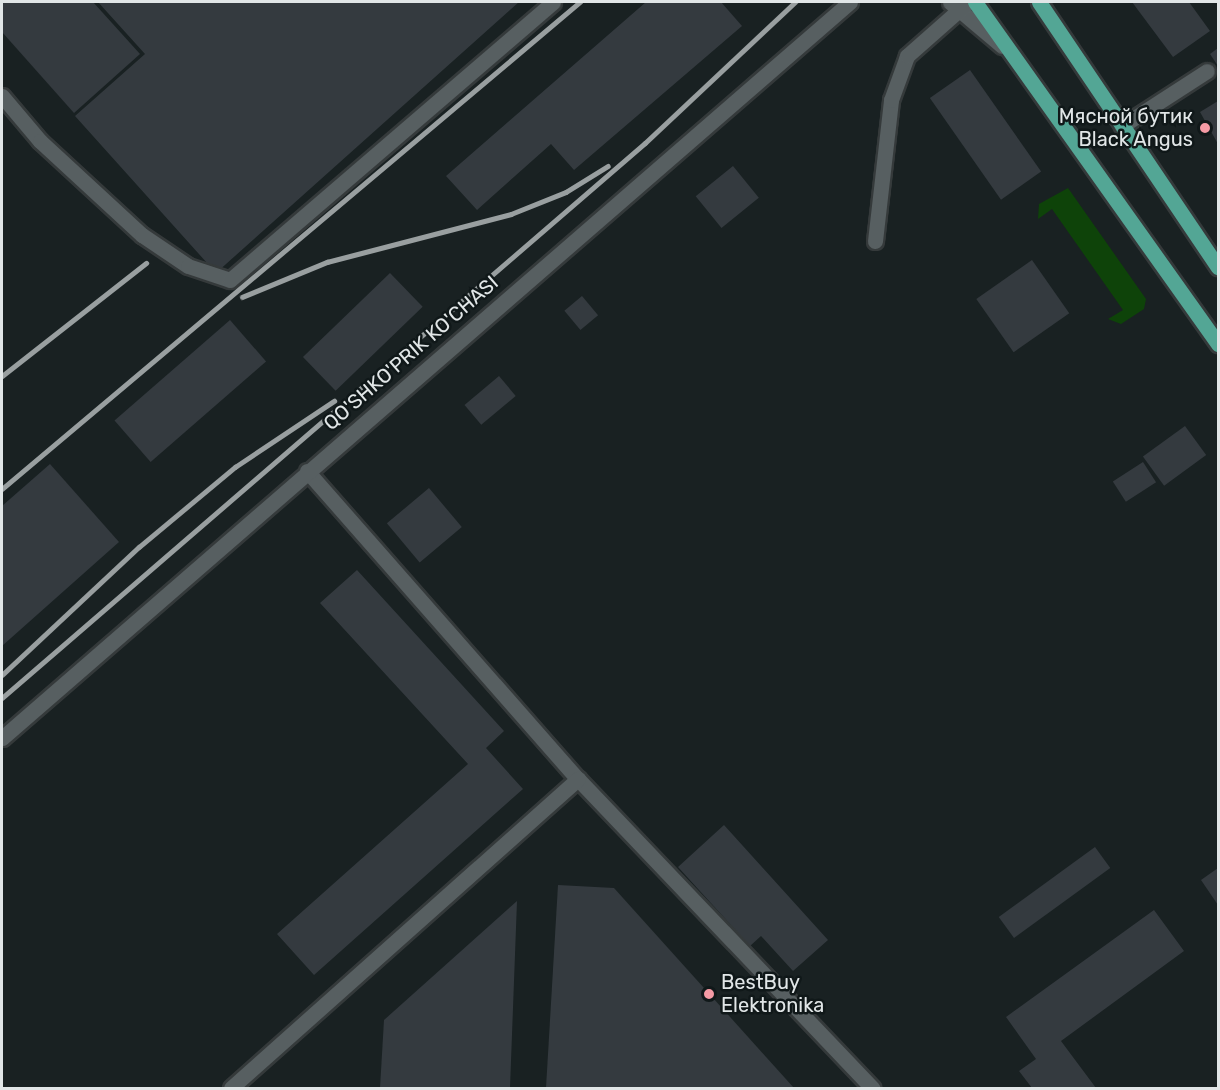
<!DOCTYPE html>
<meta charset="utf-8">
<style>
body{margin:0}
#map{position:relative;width:1220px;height:1090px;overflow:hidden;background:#192122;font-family:Rubik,sans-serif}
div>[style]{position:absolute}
.green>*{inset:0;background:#0e4309}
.building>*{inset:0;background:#343a3f;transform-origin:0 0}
.roads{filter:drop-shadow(2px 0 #353a3b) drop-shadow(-2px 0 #353a3b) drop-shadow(0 2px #353a3b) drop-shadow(0 -2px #353a3b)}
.minor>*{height:15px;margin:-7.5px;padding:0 7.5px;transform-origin:7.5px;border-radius:7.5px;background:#575f61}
.major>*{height:15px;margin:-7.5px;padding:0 7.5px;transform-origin:7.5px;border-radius:7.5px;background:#53a695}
.rail>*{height:4.5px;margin:-2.25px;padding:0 2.25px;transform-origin:2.25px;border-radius:2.25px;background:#999fa0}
.dots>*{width:16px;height:16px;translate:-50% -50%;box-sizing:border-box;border:3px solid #101819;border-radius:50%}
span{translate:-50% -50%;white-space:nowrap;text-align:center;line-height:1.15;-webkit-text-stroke:5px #101819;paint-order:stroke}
.poi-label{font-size:20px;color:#e1e6e7}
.right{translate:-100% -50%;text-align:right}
.left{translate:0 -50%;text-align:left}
.street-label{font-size:20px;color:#e1e6e7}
.frame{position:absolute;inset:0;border:3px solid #e1e6e7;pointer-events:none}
</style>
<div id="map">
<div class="green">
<i style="clip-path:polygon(1068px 188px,1146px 299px,1144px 309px,1121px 324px,1108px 319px,1123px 310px,1052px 209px,1038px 219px,1039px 204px)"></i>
</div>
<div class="building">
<i style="clip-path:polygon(2px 2px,93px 2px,140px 54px,74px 113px,2px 32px)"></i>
<i style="clip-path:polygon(98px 2px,519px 2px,216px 273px,75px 116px,145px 54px)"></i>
<i style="clip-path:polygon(646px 2px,721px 2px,742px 26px,574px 170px,551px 144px,477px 210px,446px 176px)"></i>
<i style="clip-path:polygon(1132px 2px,1189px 2px,1210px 31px,1173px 57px)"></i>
<i style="clip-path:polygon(1218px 48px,1218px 66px,1210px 54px)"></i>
<i style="left:970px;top:70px;width:124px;height:49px;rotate:55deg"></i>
<i style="clip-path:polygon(1218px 101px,1218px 144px,1200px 112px)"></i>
<i style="left:733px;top:166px;width:41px;height:48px;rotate:51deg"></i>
<i style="left:1032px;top:260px;width:65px;height:68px;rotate:55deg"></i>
<i style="left:390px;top:273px;width:47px;height:121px;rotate:46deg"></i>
<i style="left:582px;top:296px;width:25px;height:23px;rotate:50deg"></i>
<i style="left:230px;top:320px;width:55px;height:153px;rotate:49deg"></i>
<i style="left:499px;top:376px;width:26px;height:45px;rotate:50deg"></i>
<i style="left:1185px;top:426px;width:36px;height:52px;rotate:54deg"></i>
<i style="left:1143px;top:462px;width:24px;height:36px;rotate:57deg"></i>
<i style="clip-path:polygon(50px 464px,119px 542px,2px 646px,2px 506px)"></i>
<i style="left:429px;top:488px;width:51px;height:55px;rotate:50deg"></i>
<i style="clip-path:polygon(357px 570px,504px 731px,486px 748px,523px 789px,314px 975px,277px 934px,468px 764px,320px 603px)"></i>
<i style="clip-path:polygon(724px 825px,828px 940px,793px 971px,761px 936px,750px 946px,678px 867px)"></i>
<i style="left:1095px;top:847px;width:26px;height:119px;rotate:54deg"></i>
<i style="clip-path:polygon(1218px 868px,1218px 905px,1201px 880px)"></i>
<i style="clip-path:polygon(558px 885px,614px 888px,794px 1088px,546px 1088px)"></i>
<i style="clip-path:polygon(517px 901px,510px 1088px,380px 1088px,384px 1020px)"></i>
<i style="clip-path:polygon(1154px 910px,1184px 951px,1061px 1041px,1096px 1088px,1032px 1088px,1019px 1071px,1036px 1059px,1006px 1017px)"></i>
</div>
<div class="roads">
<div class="minor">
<i style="left:950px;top:2px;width:68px;rotate:40.2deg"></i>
<i style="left:2px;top:96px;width:59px;rotate:49.8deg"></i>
<i style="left:40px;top:141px;width:139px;rotate:42.7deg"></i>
<i style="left:142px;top:235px;width:55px;rotate:34deg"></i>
<i style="left:188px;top:266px;width:44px;rotate:18.4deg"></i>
<i style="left:230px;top:280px;width:426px;rotate:-40.7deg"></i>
<i style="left:1122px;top:126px;width:101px;rotate:-32.9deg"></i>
<i style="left:875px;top:241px;width:142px;rotate:-83.5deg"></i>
<i style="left:891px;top:100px;width:47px;rotate:-70deg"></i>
<i style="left:907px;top:56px;width:81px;rotate:-41.5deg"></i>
<i style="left:307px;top:471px;width:410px;rotate:48.7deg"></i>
<i style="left:578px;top:779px;width:427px;rotate:46.4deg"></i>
<i style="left:2px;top:738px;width:1123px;rotate:-40.96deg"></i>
<i style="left:231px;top:1088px;width:465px;rotate:-41.7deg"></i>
</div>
<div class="major">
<i style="left:975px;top:2px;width:420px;rotate:54.6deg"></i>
<i style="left:1039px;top:2px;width:320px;rotate:56deg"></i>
</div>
</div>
<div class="rail">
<i style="left:242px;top:297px;width:92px;rotate:-22.4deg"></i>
<i style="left:327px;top:262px;width:190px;rotate:-14.6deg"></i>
<i style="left:511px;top:214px;width:59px;rotate:-21.8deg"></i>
<i style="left:566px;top:192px;width:49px;rotate:-31.8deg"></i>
<i style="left:2px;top:376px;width:183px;rotate:-38.1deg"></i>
<i style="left:2px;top:489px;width:756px;rotate:-40.12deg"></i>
<i style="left:2px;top:675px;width:187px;rotate:-43.1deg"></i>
<i style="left:139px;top:547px;width:125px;rotate:-39.8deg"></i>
<i style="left:235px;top:467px;width:119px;rotate:-33.7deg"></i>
<i style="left:2px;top:698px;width:849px;rotate:-40.8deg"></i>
<i style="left:645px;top:143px;width:206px;rotate:-43.2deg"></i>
</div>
<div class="dots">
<i style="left:1205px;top:128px;background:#f49aa4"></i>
<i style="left:709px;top:994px;background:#f49aa4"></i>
</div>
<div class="poi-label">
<span class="right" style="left:1193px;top:128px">Мясной бутик<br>Black Angus</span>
<span class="left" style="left:721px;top:994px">BestBuy<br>Elektronika</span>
</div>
<div class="street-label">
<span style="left:411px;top:353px;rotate:-41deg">QO'SHKO'PRIK KO'CHASI</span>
</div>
<div class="frame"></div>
</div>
